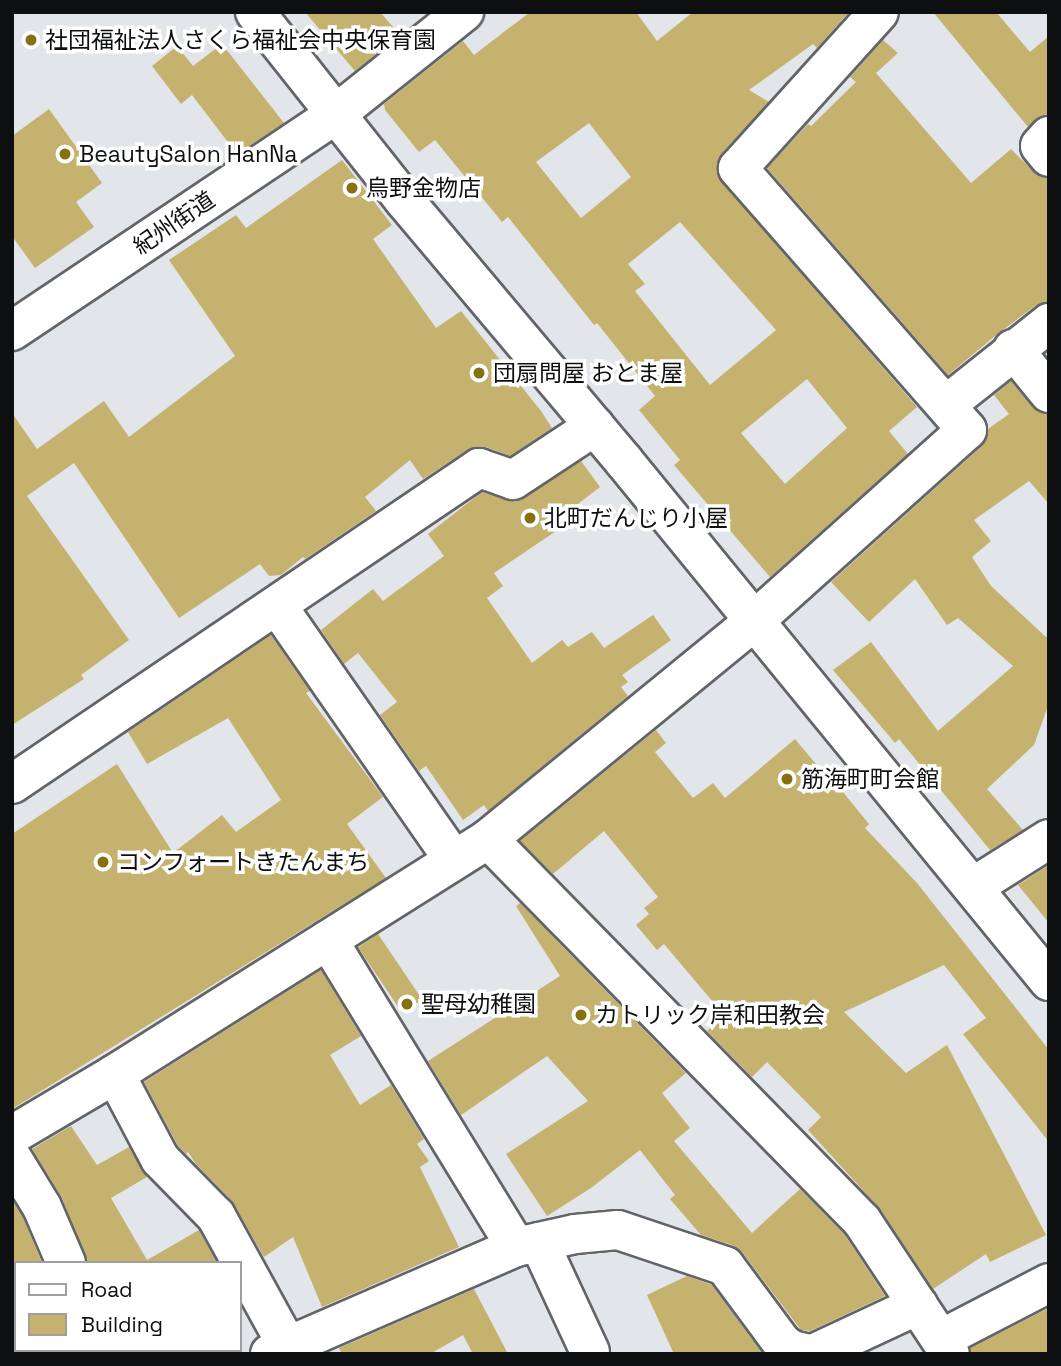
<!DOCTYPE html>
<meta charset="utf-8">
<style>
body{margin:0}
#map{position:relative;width:1061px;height:1366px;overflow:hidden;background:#e2e5ea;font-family:"Space Grotesk","Noto Sans JP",sans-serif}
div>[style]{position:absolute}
.building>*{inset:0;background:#c5b26f;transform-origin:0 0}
.roads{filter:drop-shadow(2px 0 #626468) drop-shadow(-2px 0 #626468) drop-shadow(0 2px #626468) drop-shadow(0 -2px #626468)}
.minor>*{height:38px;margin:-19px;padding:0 19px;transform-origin:19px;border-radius:19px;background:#fff}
.dots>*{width:19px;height:19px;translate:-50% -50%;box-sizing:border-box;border:4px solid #fff;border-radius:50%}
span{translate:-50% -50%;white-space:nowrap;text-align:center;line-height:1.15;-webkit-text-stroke:7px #fff;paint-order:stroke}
.poi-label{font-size:23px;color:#0e0f11}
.left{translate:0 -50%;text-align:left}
.street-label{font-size:23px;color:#0e0f11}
.frame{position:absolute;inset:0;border:14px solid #0e0f11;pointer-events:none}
.legend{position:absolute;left:14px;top:1261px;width:228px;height:91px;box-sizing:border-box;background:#fff;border:2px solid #9f9fa0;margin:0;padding:9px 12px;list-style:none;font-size:21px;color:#0e0f11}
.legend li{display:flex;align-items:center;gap:14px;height:35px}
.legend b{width:35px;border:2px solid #9f9fa0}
</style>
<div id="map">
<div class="building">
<i style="clip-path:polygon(305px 12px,380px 12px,400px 35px,355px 71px)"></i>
<i style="clip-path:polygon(evenodd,530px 12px,636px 12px,657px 41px,693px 12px,849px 12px,817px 48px,813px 44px,749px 90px,769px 102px,722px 153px,717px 172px,722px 182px,917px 407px,889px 431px,908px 454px,770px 577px,674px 465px,680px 460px,639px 410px,655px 396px,597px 323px,594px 325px,508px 217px,502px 222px,435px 140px,419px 152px,385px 110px,384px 104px,463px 41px,474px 55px,530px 12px,589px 123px,631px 177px,581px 218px,536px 162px,589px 123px,530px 12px,680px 222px,776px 330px,710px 385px,635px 291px,645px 284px,628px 264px,680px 222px,530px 12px,807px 379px,847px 428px,785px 484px,741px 433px,807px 379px)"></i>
<i style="clip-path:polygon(933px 12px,996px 12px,1030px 52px,1049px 36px,1049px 113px,1028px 127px)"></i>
<i style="clip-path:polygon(883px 40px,898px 53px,876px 73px,971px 183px,1011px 149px,1033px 171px,1049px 178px,1049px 302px,1035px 306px,1000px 332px,948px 375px,767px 168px,808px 124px,811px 126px,856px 82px,850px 77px)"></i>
<i style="clip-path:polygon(222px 44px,284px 123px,237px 154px,192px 95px,181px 104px,152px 66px,177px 46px,193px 66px)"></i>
<i style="clip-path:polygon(49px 109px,102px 183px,76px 202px,94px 227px,35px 268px,12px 236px,12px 136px)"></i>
<i style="clip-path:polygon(342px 160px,392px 225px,373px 239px,436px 328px,461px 311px,541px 411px,552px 428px,510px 456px,486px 447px,467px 450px,423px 479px,410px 460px,365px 497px,376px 511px,305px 559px,303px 557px,281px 575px,269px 576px,260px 564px,179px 618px,74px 463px,27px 496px,129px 640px,81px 675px,84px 679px,12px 725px,12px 413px,37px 449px,104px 401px,129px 437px,235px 356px,169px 260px,236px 215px,246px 228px)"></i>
<i style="clip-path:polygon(1011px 381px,1033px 407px,1049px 414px,1049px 504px,1029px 481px,974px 520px,991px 541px,972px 557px,991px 586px,1046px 637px,1049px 635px,1049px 703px,1034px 745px,987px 789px,1023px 830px,990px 850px,899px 739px,895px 743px,833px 670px,871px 642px,938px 731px,1013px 666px,958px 618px,947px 625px,915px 579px,869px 622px,831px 582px,982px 446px,988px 429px,1009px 414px,994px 395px)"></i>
<i style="clip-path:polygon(581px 461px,600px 487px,557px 520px,562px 527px,494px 573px,503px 586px,487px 598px,532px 663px,562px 640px,568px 647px,592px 632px,604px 648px,653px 615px,671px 640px,622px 675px,628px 682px,621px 687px,628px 696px,488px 811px,484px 805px,463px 820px,426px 766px,419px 771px,380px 715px,397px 702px,358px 653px,344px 664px,321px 630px,373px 589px,383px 601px,444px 556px,428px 534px,482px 492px,516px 502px)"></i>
<i style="clip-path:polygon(271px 635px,310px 691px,306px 693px,383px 797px,347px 824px,386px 878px,12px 1109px,12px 834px,117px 764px,173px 853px,222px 815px,236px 832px,281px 800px,228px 718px,147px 764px,128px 732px)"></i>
<i style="clip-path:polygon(656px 730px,666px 743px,655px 752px,693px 798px,713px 783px,725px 798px,795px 739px,836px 788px,838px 786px,869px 824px,865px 828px,917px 883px,1049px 1050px,1049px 1142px,963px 1034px,986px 1018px,944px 965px,844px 1012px,906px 1073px,947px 1045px,1046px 1235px,990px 1262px,986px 1254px,933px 1289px,880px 1209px,808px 1130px,821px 1117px,767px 1062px,752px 1077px,707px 1031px,724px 1015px,664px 944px,657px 950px,636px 925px,649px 914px,644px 908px,658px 897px,604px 831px,553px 874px,520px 841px)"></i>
<i style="clip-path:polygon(1049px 865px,1049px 923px,1018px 885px)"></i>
<i style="clip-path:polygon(520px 903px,686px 1073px,662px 1093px,690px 1128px,674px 1141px,752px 1233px,800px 1189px,845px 1235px,885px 1296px,810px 1331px,801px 1330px,742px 1252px,732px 1245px,701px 1235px,670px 1199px,675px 1195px,640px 1150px,591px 1188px,547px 1216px,506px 1154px,588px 1101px,547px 1056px,461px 1115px,428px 1061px,560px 976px,516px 906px)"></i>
<i style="left:378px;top:934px;width:79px;height:24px;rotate:56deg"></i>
<i style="clip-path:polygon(321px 970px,361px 1036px,330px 1055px,360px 1105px,391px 1085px,424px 1139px,417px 1144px,429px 1161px,420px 1167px,459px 1247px,322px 1307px,293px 1237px,264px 1257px,232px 1201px,196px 1164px,188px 1152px,186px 1154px,178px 1146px,144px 1082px)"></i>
<i style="clip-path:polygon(71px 1126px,97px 1165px,129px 1147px,147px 1177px,111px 1198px,147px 1260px,199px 1230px,217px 1263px,87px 1263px,62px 1198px,32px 1149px)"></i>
<i style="clip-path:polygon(12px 1200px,23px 1217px,42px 1263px,12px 1263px)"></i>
<i style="clip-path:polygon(687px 1276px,712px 1285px,763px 1354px,674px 1354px,647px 1295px)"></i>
<i style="clip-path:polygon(474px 1289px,508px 1354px,473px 1354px,463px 1335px,430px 1354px,342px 1354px,339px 1348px)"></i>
<i style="clip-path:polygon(1049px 1308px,1049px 1354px,972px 1354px,970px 1348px)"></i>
</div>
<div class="roads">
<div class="minor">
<i style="left:255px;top:12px;width:240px;rotate:51.6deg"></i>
<i style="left:404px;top:200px;width:340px;rotate:49.9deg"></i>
<i style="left:623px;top:460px;width:673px;rotate:50.73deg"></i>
<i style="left:1049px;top:136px;width:13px;rotate:132deg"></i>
<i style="left:1040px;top:146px;width:14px;rotate:51deg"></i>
<i style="left:12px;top:331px;width:390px;rotate:-33.8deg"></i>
<i style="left:336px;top:114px;width:164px;rotate:-38.6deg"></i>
<i style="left:1013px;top:349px;width:57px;rotate:50.7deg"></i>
<i style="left:946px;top:405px;width:132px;rotate:-38.5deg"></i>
<i style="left:278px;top:607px;width:308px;rotate:55.2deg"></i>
<i style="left:12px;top:784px;width:564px;rotate:-34.08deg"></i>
<i style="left:479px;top:468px;width:36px;rotate:19deg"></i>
<i style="left:513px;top:480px;width:98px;rotate:-33.4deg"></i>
<i style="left:488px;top:839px;width:535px;rotate:45.61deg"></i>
<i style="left:862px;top:1221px;width:159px;rotate:56.5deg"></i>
<i style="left:973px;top:887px;width:90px;rotate:-32.3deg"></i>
<i style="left:328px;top:940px;width:360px;rotate:58.5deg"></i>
<i style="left:115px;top:1074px;width:96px;rotate:62.1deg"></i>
<i style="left:160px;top:1159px;width:80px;rotate:45.5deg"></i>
<i style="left:216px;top:1216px;width:158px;rotate:61.2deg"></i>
<i style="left:12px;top:1135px;width:120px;rotate:-30.6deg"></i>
<i style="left:115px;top:1074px;width:441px;rotate:-32.2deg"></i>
<i style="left:488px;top:839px;width:344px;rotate:-39.3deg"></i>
<i style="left:754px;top:621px;width:286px;rotate:-41.9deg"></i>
<i style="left:967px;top:430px;width:348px;rotate:-131.2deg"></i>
<i style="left:738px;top:168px;width:210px;rotate:-47.9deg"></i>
<i style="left:12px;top:1158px;width:57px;rotate:58.5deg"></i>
<i style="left:42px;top:1207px;width:61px;rotate:66.8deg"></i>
<i style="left:539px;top:1242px;width:121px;rotate:65.1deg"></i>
<i style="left:941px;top:1339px;width:122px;rotate:-27.4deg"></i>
<i style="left:107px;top:1350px;width:4px;rotate:63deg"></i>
<i style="left:270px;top:1354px;width:268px;rotate:-23.5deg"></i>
<i style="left:516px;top:1247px;width:60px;rotate:-12.4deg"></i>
<i style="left:575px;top:1234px;width:43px;rotate:-5.3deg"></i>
<i style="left:618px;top:1230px;width:113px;rotate:18.6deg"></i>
<i style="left:725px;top:1266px;width:96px;rotate:53.5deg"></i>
<i style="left:782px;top:1343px;width:12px;rotate:35deg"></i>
<i style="left:792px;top:1350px;width:18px;rotate:13deg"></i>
<i style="left:813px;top:1354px;width:116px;rotate:-25deg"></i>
</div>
</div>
<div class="dots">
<i style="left:31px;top:40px;background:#877010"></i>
<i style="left:65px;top:154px;background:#877010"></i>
<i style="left:352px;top:188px;background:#877010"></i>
<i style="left:479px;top:373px;background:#877010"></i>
<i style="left:530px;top:518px;background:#877010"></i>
<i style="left:787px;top:779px;background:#877010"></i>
<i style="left:103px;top:862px;background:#877010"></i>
<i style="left:407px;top:1004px;background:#877010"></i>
<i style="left:581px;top:1015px;background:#877010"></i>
</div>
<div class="poi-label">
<span class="left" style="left:45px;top:40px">社団福祉法人さくら福祉会中央保育園</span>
<span class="left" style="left:79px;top:154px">BeautySalon HanNa</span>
<span class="left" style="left:366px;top:188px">烏野金物店</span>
<span class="left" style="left:493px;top:373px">団扇問屋 おとま屋</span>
<span class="left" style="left:544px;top:518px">北町だんじり小屋</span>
<span class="left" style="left:801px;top:779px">筋海町町会館</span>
<span class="left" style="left:117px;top:862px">コンフォートきたんまち</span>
<span class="left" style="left:421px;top:1004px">聖母幼稚園</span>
<span class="left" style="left:595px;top:1015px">カトリック岸和田教会</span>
</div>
<div class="street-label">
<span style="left:174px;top:223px;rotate:-34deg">紀州街道</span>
</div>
<div class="frame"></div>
<ul class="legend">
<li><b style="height:9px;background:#fff"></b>Road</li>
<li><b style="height:19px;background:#c5b26f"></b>Building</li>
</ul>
</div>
